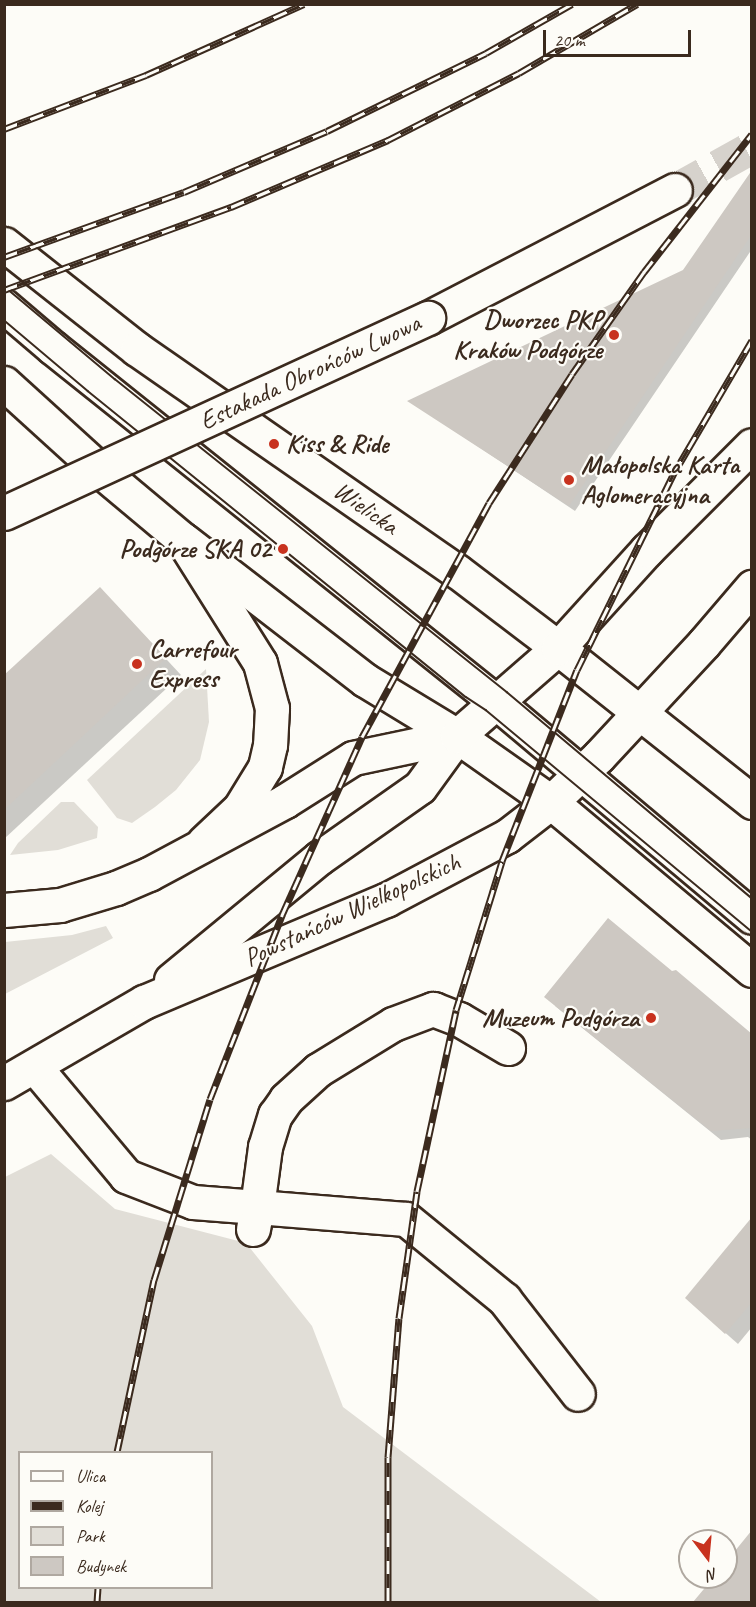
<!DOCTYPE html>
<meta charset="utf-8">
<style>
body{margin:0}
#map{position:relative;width:756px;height:1607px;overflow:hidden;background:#fdfcf7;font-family:Caveat,sans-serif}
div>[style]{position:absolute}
.green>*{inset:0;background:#e1ded7}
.shadow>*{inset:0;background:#0003}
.building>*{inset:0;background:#cdc8c2}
.major-tunnel>*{height:33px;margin-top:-16.5px;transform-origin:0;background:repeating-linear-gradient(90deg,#d6d2cc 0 33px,transparent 0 49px)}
.roads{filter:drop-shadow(2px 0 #3b2a1e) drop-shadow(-2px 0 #3b2a1e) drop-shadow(0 2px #3b2a1e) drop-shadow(0 -2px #3b2a1e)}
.minor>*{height:33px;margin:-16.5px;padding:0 16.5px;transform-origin:16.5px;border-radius:16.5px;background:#fdfcf7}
.major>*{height:33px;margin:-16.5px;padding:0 16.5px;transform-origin:16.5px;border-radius:16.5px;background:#fdfcf7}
.tram>*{height:1.5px;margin:-0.75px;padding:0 0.75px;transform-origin:0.75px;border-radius:0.75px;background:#3b2a1e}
.rail>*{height:7px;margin-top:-3.5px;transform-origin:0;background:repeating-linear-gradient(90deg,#fdfcf7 0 14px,#3b2a1e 0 28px);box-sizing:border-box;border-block:2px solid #3b2a1e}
.bridges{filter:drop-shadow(2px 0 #3b2a1e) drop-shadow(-2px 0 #3b2a1e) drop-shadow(0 2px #3b2a1e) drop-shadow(0 -2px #3b2a1e)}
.major-bridge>*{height:33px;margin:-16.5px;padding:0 16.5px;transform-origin:16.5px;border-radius:16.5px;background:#fdfcf7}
.dots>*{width:16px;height:16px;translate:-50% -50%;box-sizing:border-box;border:3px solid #fdfcf7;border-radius:50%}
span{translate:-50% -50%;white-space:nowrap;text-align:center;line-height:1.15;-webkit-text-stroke:4.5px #fdfcf7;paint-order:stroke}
.poi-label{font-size:26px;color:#3b2a1e;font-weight:700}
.right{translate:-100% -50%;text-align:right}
.left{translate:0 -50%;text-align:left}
.street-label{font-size:26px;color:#3b2a1e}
.frame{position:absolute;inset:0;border:6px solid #3b2a1e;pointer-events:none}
.legend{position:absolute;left:18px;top:1451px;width:195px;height:138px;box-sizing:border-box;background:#fdfcf7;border:2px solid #afa8a0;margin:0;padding:8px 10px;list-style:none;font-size:18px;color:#3b2a1e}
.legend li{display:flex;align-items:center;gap:12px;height:30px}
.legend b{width:30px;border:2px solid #afa8a0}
.north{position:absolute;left:678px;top:1529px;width:60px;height:60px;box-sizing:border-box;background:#fdfcf7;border:2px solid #afa8a0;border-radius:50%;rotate:164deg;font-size:16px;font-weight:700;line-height:24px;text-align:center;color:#3b2a1e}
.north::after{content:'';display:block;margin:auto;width:21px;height:27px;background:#c8321e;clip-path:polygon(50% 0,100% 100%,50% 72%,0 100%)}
.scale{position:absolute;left:543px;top:30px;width:148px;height:27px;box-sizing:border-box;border:3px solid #3b2a1e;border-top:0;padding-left:8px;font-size:18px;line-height:21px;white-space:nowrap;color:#3b2a1e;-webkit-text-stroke:4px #fdfcf7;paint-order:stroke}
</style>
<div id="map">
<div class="green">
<i style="clip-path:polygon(206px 669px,209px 722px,200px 760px,176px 790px,155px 807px,132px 823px,117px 818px,87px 780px)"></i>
<i style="clip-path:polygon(61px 802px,74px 802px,98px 827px,97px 838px,58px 850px,10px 855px,18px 843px)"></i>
<i style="clip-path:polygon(106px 926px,113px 938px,5px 994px,5px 942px,72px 935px)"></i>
<i style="clip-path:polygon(evenodd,51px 1154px,115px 1209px,246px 1243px,312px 1326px,343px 1407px,601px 1602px,5px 1602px,5px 1177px,51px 1154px,212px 1452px,212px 1588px,20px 1588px,20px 1452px,212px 1452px)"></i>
</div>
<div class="shadow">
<i style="clip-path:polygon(752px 172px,752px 249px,575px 511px,410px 401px,684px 271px)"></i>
<i style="clip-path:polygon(116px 605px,181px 675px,4px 839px,4px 677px)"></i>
<i style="clip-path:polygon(555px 1006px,752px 1035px,752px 1140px,748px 1137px,721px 1140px)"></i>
<i style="clip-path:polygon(752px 1220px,752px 1327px,738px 1344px,696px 1307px)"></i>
<i style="clip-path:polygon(752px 1533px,752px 1602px,695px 1602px,716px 1577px,726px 1577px,726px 1564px)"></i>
</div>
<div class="building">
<i style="clip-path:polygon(752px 170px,752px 234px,569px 506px,407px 401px,683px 270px)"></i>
<i style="clip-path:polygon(100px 587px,166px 658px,4px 810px,4px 675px)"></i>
<i style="clip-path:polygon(608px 918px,672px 971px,676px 970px,752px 1034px,752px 1128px,711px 1131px,544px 997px)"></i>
<i style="clip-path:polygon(752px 1217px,752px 1302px,725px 1334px,685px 1298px)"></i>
<i style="clip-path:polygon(752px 1530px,752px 1602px,693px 1602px,714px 1577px,726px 1577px,726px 1562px)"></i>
</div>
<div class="major-tunnel">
<i style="left:675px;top:190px;width:88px;rotate:-29.2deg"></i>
</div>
<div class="roads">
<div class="minor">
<i style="left:4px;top:306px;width:63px;rotate:40.5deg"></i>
<i style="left:52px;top:347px;width:568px;rotate:38.64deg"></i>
<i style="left:496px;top:702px;width:334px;rotate:40deg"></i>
<i style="left:185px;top:541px;width:227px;rotate:37.7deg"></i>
<i style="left:365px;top:680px;width:108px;rotate:31.3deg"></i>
<i style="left:457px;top:736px;width:115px;rotate:35.1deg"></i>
<i style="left:551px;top:802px;width:262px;rotate:39.9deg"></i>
<i style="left:558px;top:648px;width:248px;rotate:38.4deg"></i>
<i style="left:35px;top:1067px;width:142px;rotate:50.1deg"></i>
<i style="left:126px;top:1176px;width:72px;rotate:21.2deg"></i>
<i style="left:193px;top:1202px;width:64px;rotate:4.5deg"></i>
<i style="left:257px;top:1207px;width:61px;rotate:-82.4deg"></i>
<i style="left:265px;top:1147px;width:34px;rotate:-73deg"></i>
<i style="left:275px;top:1115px;width:19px;rotate:-55deg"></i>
<i style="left:286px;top:1099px;width:43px;rotate:-42.2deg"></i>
<i style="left:318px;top:1070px;width:88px;rotate:-31.5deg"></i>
<i style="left:393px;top:1024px;width:43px;rotate:-20.6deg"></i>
<i style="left:433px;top:1009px;width:28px;rotate:21deg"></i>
<i style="left:459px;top:1019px;width:57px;rotate:30.6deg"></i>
<i style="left:253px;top:1229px;width:22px;rotate:-80deg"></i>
<i style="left:257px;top:1207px;width:149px;rotate:4.6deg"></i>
<i style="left:406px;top:1219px;width:127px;rotate:39.2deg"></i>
<i style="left:504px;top:1299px;width:120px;rotate:52.1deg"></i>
</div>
<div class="major">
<i style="left:4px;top:244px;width:169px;rotate:38.3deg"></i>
<i style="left:137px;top:349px;width:389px;rotate:34.8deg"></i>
<i style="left:457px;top:571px;width:127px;rotate:37.3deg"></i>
<i style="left:428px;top:318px;width:278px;rotate:-27.4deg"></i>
<i style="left:4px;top:383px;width:134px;rotate:42.3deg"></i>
<i style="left:103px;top:473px;width:103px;rotate:39.9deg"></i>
<i style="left:182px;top:539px;width:146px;rotate:57.8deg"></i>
<i style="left:260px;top:663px;width:47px;rotate:75.1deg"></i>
<i style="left:272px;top:708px;width:37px;rotate:93deg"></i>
<i style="left:270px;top:745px;width:23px;rotate:103deg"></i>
<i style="left:265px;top:767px;width:48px;rotate:121.4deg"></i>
<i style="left:240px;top:808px;width:50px;rotate:136.6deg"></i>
<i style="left:4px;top:910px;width:56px;rotate:-5.1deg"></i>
<i style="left:60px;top:905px;width:59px;rotate:-16.9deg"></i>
<i style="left:116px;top:888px;width:36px;rotate:-23deg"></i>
<i style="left:149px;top:874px;width:154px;rotate:-28.2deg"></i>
<i style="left:285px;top:801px;width:80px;rotate:-32.3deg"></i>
<i style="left:353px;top:758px;width:106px;rotate:-11.9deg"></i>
<i style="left:171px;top:980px;width:192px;rotate:-39.5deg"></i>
<i style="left:319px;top:858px;width:123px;rotate:-35.1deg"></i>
<i style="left:420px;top:787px;width:63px;rotate:-54deg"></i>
<i style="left:457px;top:736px;width:134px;rotate:-41.1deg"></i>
<i style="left:558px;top:648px;width:132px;rotate:-47.8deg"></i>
<i style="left:647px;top:550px;width:148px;rotate:-45deg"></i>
<i style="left:4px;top:1083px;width:162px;rotate:-30.1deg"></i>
<i style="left:144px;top:1002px;width:263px;rotate:-22.9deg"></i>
<i style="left:386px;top:900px;width:137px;rotate:-27.9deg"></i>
<i style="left:507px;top:836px;width:56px;rotate:-37.7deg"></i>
<i style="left:551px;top:802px;width:66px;rotate:-43.8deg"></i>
<i style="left:599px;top:756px;width:154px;rotate:-47.1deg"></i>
<i style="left:704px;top:643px;width:74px;rotate:-49.4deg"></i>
</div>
</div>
<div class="tram">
<i style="left:4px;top:286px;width:145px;rotate:40deg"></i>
<i style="left:115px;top:379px;width:502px;rotate:38.61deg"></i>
<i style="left:507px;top:692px;width:320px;rotate:40.1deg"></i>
<i style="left:4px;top:320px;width:110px;rotate:40.2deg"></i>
<i style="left:88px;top:391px;width:486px;rotate:39deg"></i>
<i style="left:466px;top:697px;width:24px;rotate:33deg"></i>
<i style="left:486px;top:710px;width:346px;rotate:39.8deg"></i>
</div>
<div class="rail">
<i style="left:4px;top:129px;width:152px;rotate:-20.8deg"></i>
<i style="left:146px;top:75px;width:173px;rotate:-24.2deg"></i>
<i style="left:4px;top:257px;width:191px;rotate:-19.9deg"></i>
<i style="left:184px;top:192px;width:155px;rotate:-23.1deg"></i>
<i style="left:327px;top:131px;width:177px;rotate:-26.1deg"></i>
<i style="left:486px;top:53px;width:99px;rotate:-29.7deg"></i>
<i style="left:4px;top:290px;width:242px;rotate:-20.1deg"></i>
<i style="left:231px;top:207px;width:171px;rotate:-23.1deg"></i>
<i style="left:388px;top:140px;width:147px;rotate:-27.1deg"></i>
<i style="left:519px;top:73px;width:137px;rotate:-30.3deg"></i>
<i style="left:117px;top:1452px;width:176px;rotate:-77.9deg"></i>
<i style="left:154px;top:1280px;width:189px;rotate:-72.8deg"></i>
<i style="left:210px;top:1099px;width:198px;rotate:-68.6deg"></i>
<i style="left:282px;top:915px;width:195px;rotate:-65.8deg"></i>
<i style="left:362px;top:737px;width:266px;rotate:-61.5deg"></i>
<i style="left:489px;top:503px;width:153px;rotate:-57.2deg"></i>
<i style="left:572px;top:374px;width:125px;rotate:-54.8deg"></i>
<i style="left:644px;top:272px;width:175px;rotate:-52deg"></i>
<i style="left:97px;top:1602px;width:14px;rotate:-86deg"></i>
<i style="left:388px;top:1602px;width:145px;rotate:-90deg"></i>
<i style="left:388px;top:1457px;width:139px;rotate:-85.5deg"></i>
<i style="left:399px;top:1318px;width:128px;rotate:-81.9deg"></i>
<i style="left:417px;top:1191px;width:185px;rotate:-77.8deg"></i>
<i style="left:456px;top:1010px;width:156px;rotate:-72.8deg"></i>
<i style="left:502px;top:861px;width:205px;rotate:-68.6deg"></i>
<i style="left:577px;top:670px;width:220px;rotate:-63.8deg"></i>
<i style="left:674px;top:473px;width:154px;rotate:-59.6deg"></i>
</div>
<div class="bridges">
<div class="major-bridge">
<i style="left:4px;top:513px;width:467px;rotate:-24.7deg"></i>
</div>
</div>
<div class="dots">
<i style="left:614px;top:335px;background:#c8321e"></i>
<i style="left:274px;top:444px;background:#c8321e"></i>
<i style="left:569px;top:480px;background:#c8321e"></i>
<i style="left:283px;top:549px;background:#c8321e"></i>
<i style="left:137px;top:664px;background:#c8321e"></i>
<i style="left:651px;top:1018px;background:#c8321e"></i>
</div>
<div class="poi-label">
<span class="right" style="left:602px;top:335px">Dworzec PKP<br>Kraków Podgórze</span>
<span class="left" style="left:286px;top:444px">Kiss &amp; Ride</span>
<span class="left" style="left:581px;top:480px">Małopolska Karta<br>Aglomeracyjna</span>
<span class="right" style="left:271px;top:549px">Podgórze SKA 02</span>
<span class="left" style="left:149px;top:664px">Carrefour<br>Express</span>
<span class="right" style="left:639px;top:1018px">Muzeum Podgórza</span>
</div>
<div class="street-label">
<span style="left:310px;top:372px;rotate:-25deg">Estakada Obrońców Lwowa</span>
<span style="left:366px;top:508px;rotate:35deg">Wielicka</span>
<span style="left:352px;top:910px;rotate:-25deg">Powstańców Wielkopolskich</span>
</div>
<div class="frame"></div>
<ul class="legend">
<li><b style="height:8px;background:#fdfcf7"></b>Ulica</li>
<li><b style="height:8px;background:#3b2a1e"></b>Kolej</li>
<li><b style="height:16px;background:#e1ded7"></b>Park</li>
<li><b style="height:16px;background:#cdc8c2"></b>Budynek</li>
</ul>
<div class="north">N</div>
<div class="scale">20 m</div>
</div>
